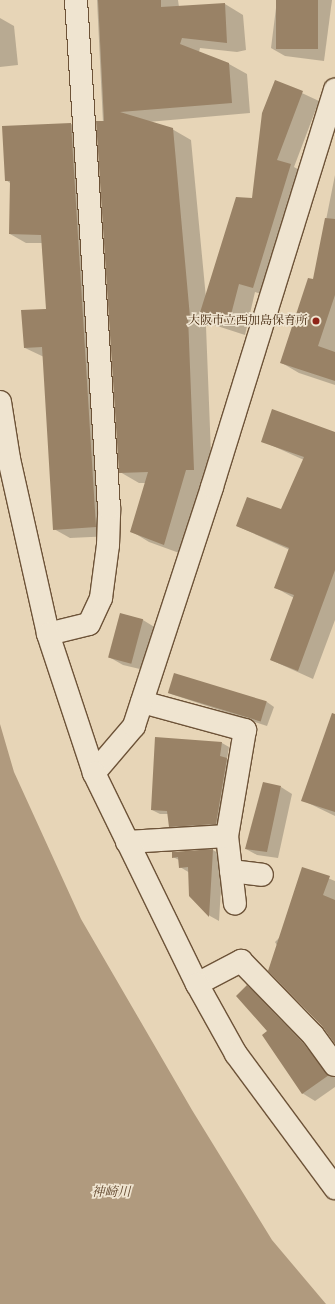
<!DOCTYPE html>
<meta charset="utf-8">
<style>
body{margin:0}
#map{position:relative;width:335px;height:1304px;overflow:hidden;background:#e7d5b7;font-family:Alegreya,"Noto Serif JP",serif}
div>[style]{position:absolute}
.water>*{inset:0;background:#b09a7e}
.shadow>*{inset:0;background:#0003}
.building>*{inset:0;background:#998266;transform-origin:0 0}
.roads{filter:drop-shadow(1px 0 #6d5338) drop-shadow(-1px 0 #6d5338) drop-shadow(0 1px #6d5338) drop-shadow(0 -1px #6d5338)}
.minor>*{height:22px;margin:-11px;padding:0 11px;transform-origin:11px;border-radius:11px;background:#efe4d0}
.tertiary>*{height:22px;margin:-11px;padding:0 11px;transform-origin:11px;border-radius:11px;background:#efe4d0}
.dots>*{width:11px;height:11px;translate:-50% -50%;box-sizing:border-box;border:2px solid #efe4d0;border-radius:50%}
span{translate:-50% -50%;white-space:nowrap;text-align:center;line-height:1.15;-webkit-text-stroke:3.5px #efe4d0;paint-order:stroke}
.poi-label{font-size:12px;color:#44280e}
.right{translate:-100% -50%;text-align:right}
.water-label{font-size:13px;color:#644a30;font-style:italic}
</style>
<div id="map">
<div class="water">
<i style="clip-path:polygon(0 724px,14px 772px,81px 919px,192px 1110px,272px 1240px,326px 1304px,0 1304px)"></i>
</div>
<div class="shadow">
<i style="clip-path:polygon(97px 0,178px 0,179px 7px,225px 4px,243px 15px,246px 50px,237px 52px,200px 48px,199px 52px,229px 64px,247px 74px,250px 113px,148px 122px,172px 129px,191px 140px,206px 298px,253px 199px,276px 81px,319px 101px,294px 167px,307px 174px,270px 297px,255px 292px,245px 335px,208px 323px,208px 326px,206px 326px,212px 480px,182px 554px,149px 542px,131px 531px,146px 483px,139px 483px,120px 472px)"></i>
<i style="clip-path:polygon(277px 0,332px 0,324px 61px,285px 56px,271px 48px)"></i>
<i style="clip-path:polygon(0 18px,14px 26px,18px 65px,0 67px)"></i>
<i style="clip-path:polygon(71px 124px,87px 133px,112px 536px,70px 538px,54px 529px,44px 357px,25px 348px,47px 309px,42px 243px,26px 243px,10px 234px,10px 183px,6px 180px,3px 127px)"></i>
<i style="clip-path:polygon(335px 175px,335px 385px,299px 373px,282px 363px,314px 280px)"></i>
<i style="clip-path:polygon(335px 433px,335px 620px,313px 679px,271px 660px,294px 598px,276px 588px,290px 550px,237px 526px,282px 511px,304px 460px,262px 441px)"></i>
<i style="clip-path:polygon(121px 614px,143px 620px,156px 628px,144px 670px,123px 665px,109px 657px)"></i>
<i style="clip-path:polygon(168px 693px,267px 702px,274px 707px,267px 726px)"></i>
<i style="clip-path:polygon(156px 738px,222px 743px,229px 747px,227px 759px,234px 763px,224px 828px,177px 831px,170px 826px,169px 814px,160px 814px,152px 810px)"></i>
<i style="clip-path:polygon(335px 746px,335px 816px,302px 800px)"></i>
<i style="clip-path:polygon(281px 787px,292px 794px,278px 858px,257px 855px,246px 849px)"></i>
<i style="clip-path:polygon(213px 850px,223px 856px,219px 921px,210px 916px,190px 896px,190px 873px,180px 867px,179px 860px,173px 857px)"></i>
<i style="clip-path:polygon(303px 868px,335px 881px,335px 1043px,275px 942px,280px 937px)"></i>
<i style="clip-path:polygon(247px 986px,259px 993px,316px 1051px,335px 1076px,335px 1087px,315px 1101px,302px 1093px)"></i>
</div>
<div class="building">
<i style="clip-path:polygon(98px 0,161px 0,161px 7px,225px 3px,227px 43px,182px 38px,180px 44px,229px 63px,232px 103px,120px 112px,173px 128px,190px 317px,188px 316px,194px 470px,186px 470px,164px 545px,130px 532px,148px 472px,119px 473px,96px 121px,104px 121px)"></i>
<i style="left:276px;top:0;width:42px;height:49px"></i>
<i style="clip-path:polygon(275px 80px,303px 91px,277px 160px,291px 164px,253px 288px,239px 284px,228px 326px,198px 319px,236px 197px,252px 198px,262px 113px)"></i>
<i style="clip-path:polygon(71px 123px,96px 527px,53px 530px,42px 347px,24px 348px,21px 310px,46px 309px,41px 235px,9px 234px,10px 181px,5px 181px,2px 126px)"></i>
<i style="clip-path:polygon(325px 218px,335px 219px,335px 295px,318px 346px,335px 352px,335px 381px,280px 363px,308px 278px,313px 279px)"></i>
<i style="clip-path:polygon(272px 409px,335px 432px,335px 570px,298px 671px,270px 660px,294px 595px,274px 588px,289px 548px,236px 526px,247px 497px,281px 509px,304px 457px,261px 442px)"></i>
<i style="left:120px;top:613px;width:24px;height:46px;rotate:15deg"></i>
<i style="left:174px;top:673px;width:97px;height:21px;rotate:17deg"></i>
<i style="clip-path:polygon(332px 713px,335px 714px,335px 812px,301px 801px)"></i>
<i style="clip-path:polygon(155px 737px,222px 742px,220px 756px,227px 758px,216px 824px,169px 827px,167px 811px,151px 810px)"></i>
<i style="clip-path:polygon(263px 782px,281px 786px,267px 852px,245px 849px)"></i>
<i style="clip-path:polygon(213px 849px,212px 867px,209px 917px,189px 896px,188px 867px,179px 868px,178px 857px,172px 858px,172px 852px)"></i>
<i style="clip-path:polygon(302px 867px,330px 876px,323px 895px,335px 900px,335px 1044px,322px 1026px,268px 971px)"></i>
<i style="clip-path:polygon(247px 985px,303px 1043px,329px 1075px,302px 1094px,262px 1035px,267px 1031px,236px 996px)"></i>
</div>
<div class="roads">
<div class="minor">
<i style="left:48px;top:634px;width:42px;rotate:-13.7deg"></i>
<i style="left:89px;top:624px;width:29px;rotate:-65deg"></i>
<i style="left:101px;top:598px;width:53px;rotate:-82.5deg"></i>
<i style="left:108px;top:545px;width:37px;rotate:-88deg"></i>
<i style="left:109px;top:508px;width:509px;rotate:-93.72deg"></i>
<i style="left:142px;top:702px;width:107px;rotate:15.2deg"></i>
<i style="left:245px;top:730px;width:108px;rotate:99.6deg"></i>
<i style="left:227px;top:836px;width:68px;rotate:83.3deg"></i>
<i style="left:94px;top:773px;width:62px;rotate:-49.6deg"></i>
<i style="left:134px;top:726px;width:251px;rotate:-71.9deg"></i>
<i style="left:212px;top:487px;width:416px;rotate:-72.8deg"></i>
<i style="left:127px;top:842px;width:100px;rotate:-3.4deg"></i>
<i style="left:231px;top:871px;width:31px;rotate:7deg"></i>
<i style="left:197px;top:984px;width:50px;rotate:-27.6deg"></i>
<i style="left:241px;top:961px;width:103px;rotate:45.8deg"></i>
<i style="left:313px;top:1035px;width:37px;rotate:54deg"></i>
</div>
<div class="tertiary">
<i style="left:0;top:402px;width:58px;rotate:81deg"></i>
<i style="left:9px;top:459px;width:179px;rotate:77.4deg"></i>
<i style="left:48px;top:634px;width:146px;rotate:71.7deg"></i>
<i style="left:94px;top:773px;width:235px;rotate:64deg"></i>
<i style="left:197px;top:984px;width:80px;rotate:60.9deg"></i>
<i style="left:236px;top:1054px;width:167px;rotate:53.5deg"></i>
</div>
</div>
<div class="dots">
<i style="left:316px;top:321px;background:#8f2418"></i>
</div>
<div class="poi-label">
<span class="right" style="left:308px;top:321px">大阪市立西加島保育所</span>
</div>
<div class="water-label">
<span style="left:111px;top:1192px">神崎川</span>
</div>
</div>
